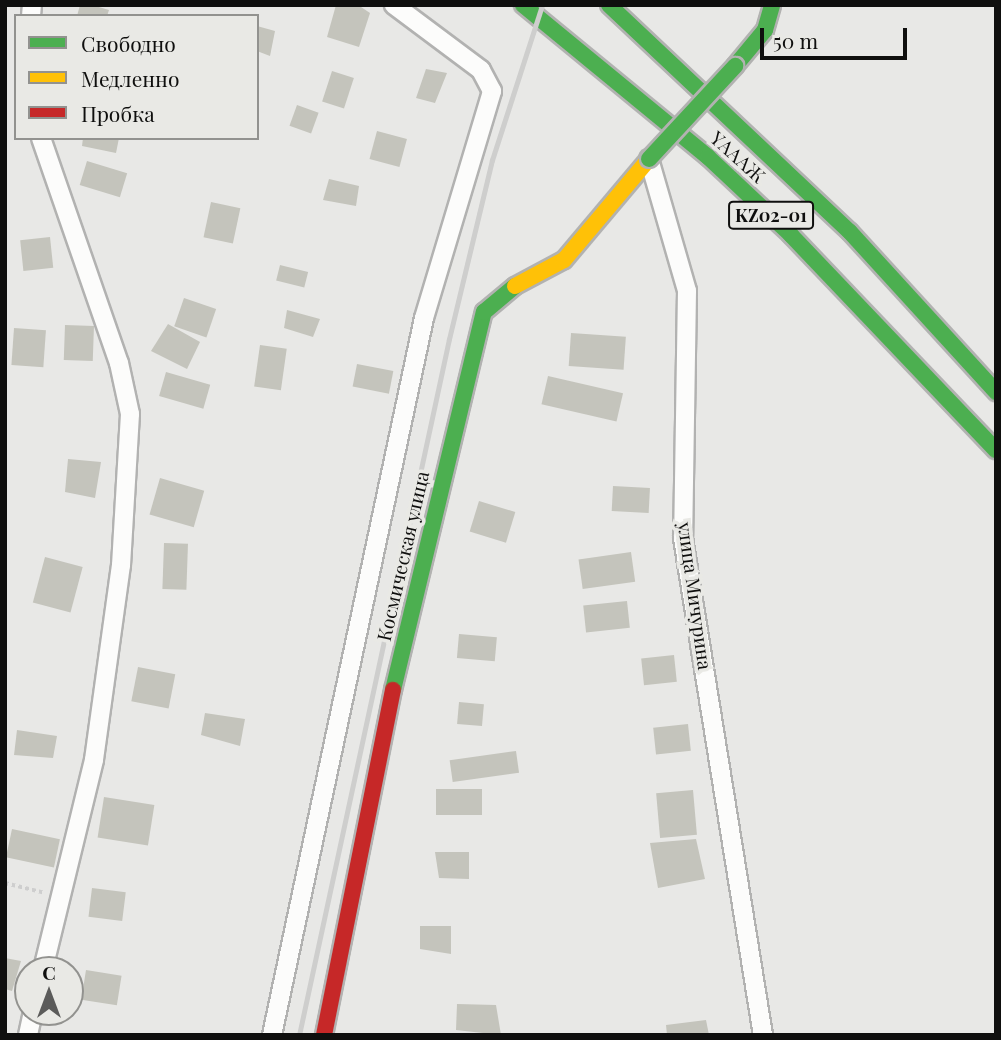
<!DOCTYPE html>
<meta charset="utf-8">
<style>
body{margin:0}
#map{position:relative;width:1001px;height:1040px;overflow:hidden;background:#e8e8e6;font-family:"Playfair Display",serif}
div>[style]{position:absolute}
.building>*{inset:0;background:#c4c4bc;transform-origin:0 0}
.path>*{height:3.5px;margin-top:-1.75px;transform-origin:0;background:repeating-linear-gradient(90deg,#cecece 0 3.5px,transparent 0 7px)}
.roads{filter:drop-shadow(2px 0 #b2b2b1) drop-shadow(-2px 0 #b2b2b1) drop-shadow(0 2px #b2b2b1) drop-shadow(0 -2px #b2b2b1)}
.street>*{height:18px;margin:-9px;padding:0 9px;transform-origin:9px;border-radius:9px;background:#fcfcfb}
.fast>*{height:16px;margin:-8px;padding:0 8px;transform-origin:8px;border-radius:8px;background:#4caf50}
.slow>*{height:16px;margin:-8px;padding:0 8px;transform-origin:8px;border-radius:8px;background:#ffc107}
.jam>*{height:16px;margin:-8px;padding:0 8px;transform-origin:8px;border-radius:8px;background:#c62828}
.rail>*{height:5px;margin:-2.5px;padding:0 2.5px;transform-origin:2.5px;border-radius:2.5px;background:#cececd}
.bridges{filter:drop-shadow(2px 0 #b2b2b1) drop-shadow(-2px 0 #b2b2b1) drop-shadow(0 2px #b2b2b1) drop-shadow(0 -2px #b2b2b1)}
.fast-bridge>*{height:16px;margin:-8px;padding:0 8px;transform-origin:8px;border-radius:8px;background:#4caf50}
span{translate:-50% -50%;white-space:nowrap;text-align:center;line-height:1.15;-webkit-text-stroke:7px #e9e9e5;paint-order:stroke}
.shield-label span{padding:2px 5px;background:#e9e9e5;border:2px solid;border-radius:5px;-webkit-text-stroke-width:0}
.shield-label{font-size:18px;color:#0f0f0e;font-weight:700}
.street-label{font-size:19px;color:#0f0f0e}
.frame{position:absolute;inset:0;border:7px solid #0f0f0e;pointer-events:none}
.legend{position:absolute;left:14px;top:14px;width:245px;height:126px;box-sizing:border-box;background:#e9e9e5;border:2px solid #92928f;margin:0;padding:9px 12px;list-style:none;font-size:21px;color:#0f0f0e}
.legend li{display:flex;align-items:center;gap:14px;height:35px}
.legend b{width:35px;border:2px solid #92928f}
.north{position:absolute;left:14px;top:956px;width:70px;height:70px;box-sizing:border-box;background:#e9e9e5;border:2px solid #92928f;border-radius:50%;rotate:0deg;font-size:19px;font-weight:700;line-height:28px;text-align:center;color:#0f0f0e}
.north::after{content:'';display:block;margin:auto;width:24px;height:32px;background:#5b5b5a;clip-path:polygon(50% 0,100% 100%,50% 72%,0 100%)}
.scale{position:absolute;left:760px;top:28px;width:147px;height:32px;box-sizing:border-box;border:4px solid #0f0f0e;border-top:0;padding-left:9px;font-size:21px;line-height:24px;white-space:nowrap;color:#0f0f0e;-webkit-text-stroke:5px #e9e9e5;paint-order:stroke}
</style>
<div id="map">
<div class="building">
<i style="clip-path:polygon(80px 5px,92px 5px,109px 10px,107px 16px,77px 16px)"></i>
<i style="clip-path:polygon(336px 5px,358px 5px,370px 13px,359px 47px,327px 37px)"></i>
<i style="clip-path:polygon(257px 26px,275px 31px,270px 56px,257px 51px)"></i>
<i style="clip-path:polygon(426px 69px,447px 73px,435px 103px,416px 98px)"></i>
<i style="left:332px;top:71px;width:23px;height:32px;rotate:18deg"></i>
<i style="left:297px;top:105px;width:23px;height:22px;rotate:20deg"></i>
<i style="left:377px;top:131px;width:31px;height:29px;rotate:15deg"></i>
<i style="clip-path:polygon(83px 138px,119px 138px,116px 153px,82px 146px)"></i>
<i style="left:87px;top:161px;width:42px;height:25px;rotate:17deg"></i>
<i style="clip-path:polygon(329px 179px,359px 186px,356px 206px,323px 200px)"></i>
<i style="left:211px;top:202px;width:30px;height:36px;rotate:12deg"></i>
<i style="left:50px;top:237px;width:31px;height:30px;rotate:84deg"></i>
<i style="left:280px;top:265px;width:29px;height:16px;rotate:14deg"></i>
<i style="left:184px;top:298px;width:34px;height:30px;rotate:19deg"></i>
<i style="clip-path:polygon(287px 310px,320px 319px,313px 337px,284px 328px)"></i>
<i style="clip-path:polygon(168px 324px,200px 342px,187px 369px,151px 351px)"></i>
<i style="left:65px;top:325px;width:29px;height:35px;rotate:2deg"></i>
<i style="left:14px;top:328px;width:32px;height:37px;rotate:4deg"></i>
<i style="left:571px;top:333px;width:55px;height:33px;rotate:4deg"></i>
<i style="left:260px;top:345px;width:27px;height:42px;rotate:8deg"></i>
<i style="left:357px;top:364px;width:37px;height:23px;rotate:11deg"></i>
<i style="left:166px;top:372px;width:46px;height:25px;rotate:16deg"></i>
<i style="left:548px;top:376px;width:77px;height:29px;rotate:13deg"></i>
<i style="clip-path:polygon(68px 459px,101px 462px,95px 498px,65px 492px)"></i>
<i style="left:160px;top:478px;width:46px;height:38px;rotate:16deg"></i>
<i style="left:613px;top:486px;width:37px;height:25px;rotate:3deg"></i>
<i style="left:479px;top:501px;width:38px;height:32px;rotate:17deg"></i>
<i style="left:164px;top:543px;width:24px;height:46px;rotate:2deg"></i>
<i style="left:631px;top:552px;width:30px;height:53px;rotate:82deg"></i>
<i style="left:45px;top:557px;width:39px;height:47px;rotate:15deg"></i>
<i style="left:627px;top:601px;width:27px;height:44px;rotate:84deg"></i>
<i style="left:459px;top:634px;width:38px;height:24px;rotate:5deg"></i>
<i style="left:674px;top:655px;width:27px;height:33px;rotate:84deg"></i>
<i style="left:138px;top:667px;width:38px;height:35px;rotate:11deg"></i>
<i style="left:459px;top:702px;width:25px;height:22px;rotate:5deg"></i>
<i style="clip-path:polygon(205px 713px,245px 719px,240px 746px,201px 735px)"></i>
<i style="left:688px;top:724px;width:27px;height:35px;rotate:84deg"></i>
<i style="clip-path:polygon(17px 730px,57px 736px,53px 758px,14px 755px)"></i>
<i style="left:516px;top:751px;width:22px;height:67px;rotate:82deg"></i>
<i style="left:436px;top:789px;width:46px;height:26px"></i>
<i style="left:693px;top:790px;width:45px;height:37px;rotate:85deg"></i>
<i style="left:104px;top:797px;width:51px;height:41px;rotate:9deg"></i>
<i style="left:12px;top:829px;width:49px;height:29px;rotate:12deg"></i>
<i style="clip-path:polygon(696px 839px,705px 879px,658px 888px,650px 843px)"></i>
<i style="clip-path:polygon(435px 852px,469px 852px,469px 879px,439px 878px)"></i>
<i style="left:92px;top:888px;width:34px;height:29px;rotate:7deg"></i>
<i style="clip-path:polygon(420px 926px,451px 926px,451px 954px,420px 949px)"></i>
<i style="clip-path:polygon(5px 958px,21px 961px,12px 991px,5px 989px)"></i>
<i style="left:86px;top:970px;width:36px;height:30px;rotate:9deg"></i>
<i style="clip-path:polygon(457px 1004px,496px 1005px,501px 1035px,456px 1030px)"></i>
<i style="clip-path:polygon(706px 1020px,709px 1035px,667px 1035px,666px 1025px)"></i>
</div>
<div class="path">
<i style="left:5px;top:883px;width:41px;rotate:14deg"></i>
</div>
<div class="roads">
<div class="street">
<i style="left:31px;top:16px;width:11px;rotate:-85deg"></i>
<i style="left:41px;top:138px;width:238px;rotate:70.9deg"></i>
<i style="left:119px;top:363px;width:52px;rotate:77.8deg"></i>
<i style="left:130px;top:414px;width:151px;rotate:93.4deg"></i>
<i style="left:121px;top:565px;width:197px;rotate:97.9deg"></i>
<i style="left:94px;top:760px;width:216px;rotate:103.7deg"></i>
<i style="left:649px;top:159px;width:137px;rotate:73.9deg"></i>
<i style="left:687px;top:291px;width:247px;rotate:90.9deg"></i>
<i style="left:683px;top:538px;width:503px;rotate:80.86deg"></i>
<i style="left:28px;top:1035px;width:24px;rotate:-78deg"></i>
<i style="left:272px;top:1035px;width:733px;rotate:-78.03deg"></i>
<i style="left:424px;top:318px;width:237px;rotate:-73.3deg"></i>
<i style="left:492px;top:91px;width:24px;rotate:-118deg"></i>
<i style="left:481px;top:70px;width:109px;rotate:-143.2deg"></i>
</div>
<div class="fast">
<i style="left:523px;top:5px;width:239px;rotate:39.4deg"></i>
<i style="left:708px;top:157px;width:114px;rotate:43.2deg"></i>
<i style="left:791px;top:235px;width:297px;rotate:46.4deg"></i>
<i style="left:609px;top:5px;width:331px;rotate:43.3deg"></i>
<i style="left:850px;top:232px;width:217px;rotate:47.6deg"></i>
<i style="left:735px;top:66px;width:47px;rotate:-50.2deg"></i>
<i style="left:765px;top:30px;width:26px;rotate:-74deg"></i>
<i style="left:393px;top:690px;width:389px;rotate:-76.5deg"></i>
<i style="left:484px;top:312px;width:40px;rotate:-40deg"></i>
</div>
<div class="slow">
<i style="left:515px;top:286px;width:55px;rotate:-28deg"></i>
<i style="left:564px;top:260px;width:132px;rotate:-49.9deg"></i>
</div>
<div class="jam">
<i style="left:324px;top:1035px;width:352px;rotate:-78.7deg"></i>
</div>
</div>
<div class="rail">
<i style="left:299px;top:1035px;width:712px;rotate:-77.84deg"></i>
<i style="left:449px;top:339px;width:184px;rotate:-76.5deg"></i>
<i style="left:492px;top:160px;width:163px;rotate:-72.1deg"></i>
</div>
<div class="bridges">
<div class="fast-bridge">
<i style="left:649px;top:159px;width:127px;rotate:-47.2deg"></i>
</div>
</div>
<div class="shield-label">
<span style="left:771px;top:215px">KZ02-01</span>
</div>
<div class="street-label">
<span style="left:738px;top:157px;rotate:42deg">ҮАААЖ</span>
<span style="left:403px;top:556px;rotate:-77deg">Космическая улица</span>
<span style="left:695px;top:596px;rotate:82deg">улица Мичурина</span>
</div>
<div class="frame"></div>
<ul class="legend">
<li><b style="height:9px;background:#4caf50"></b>Свободно</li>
<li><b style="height:9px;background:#ffc107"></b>Медленно</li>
<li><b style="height:9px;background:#c62828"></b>Пробка</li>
</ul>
<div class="north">С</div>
<div class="scale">50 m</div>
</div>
